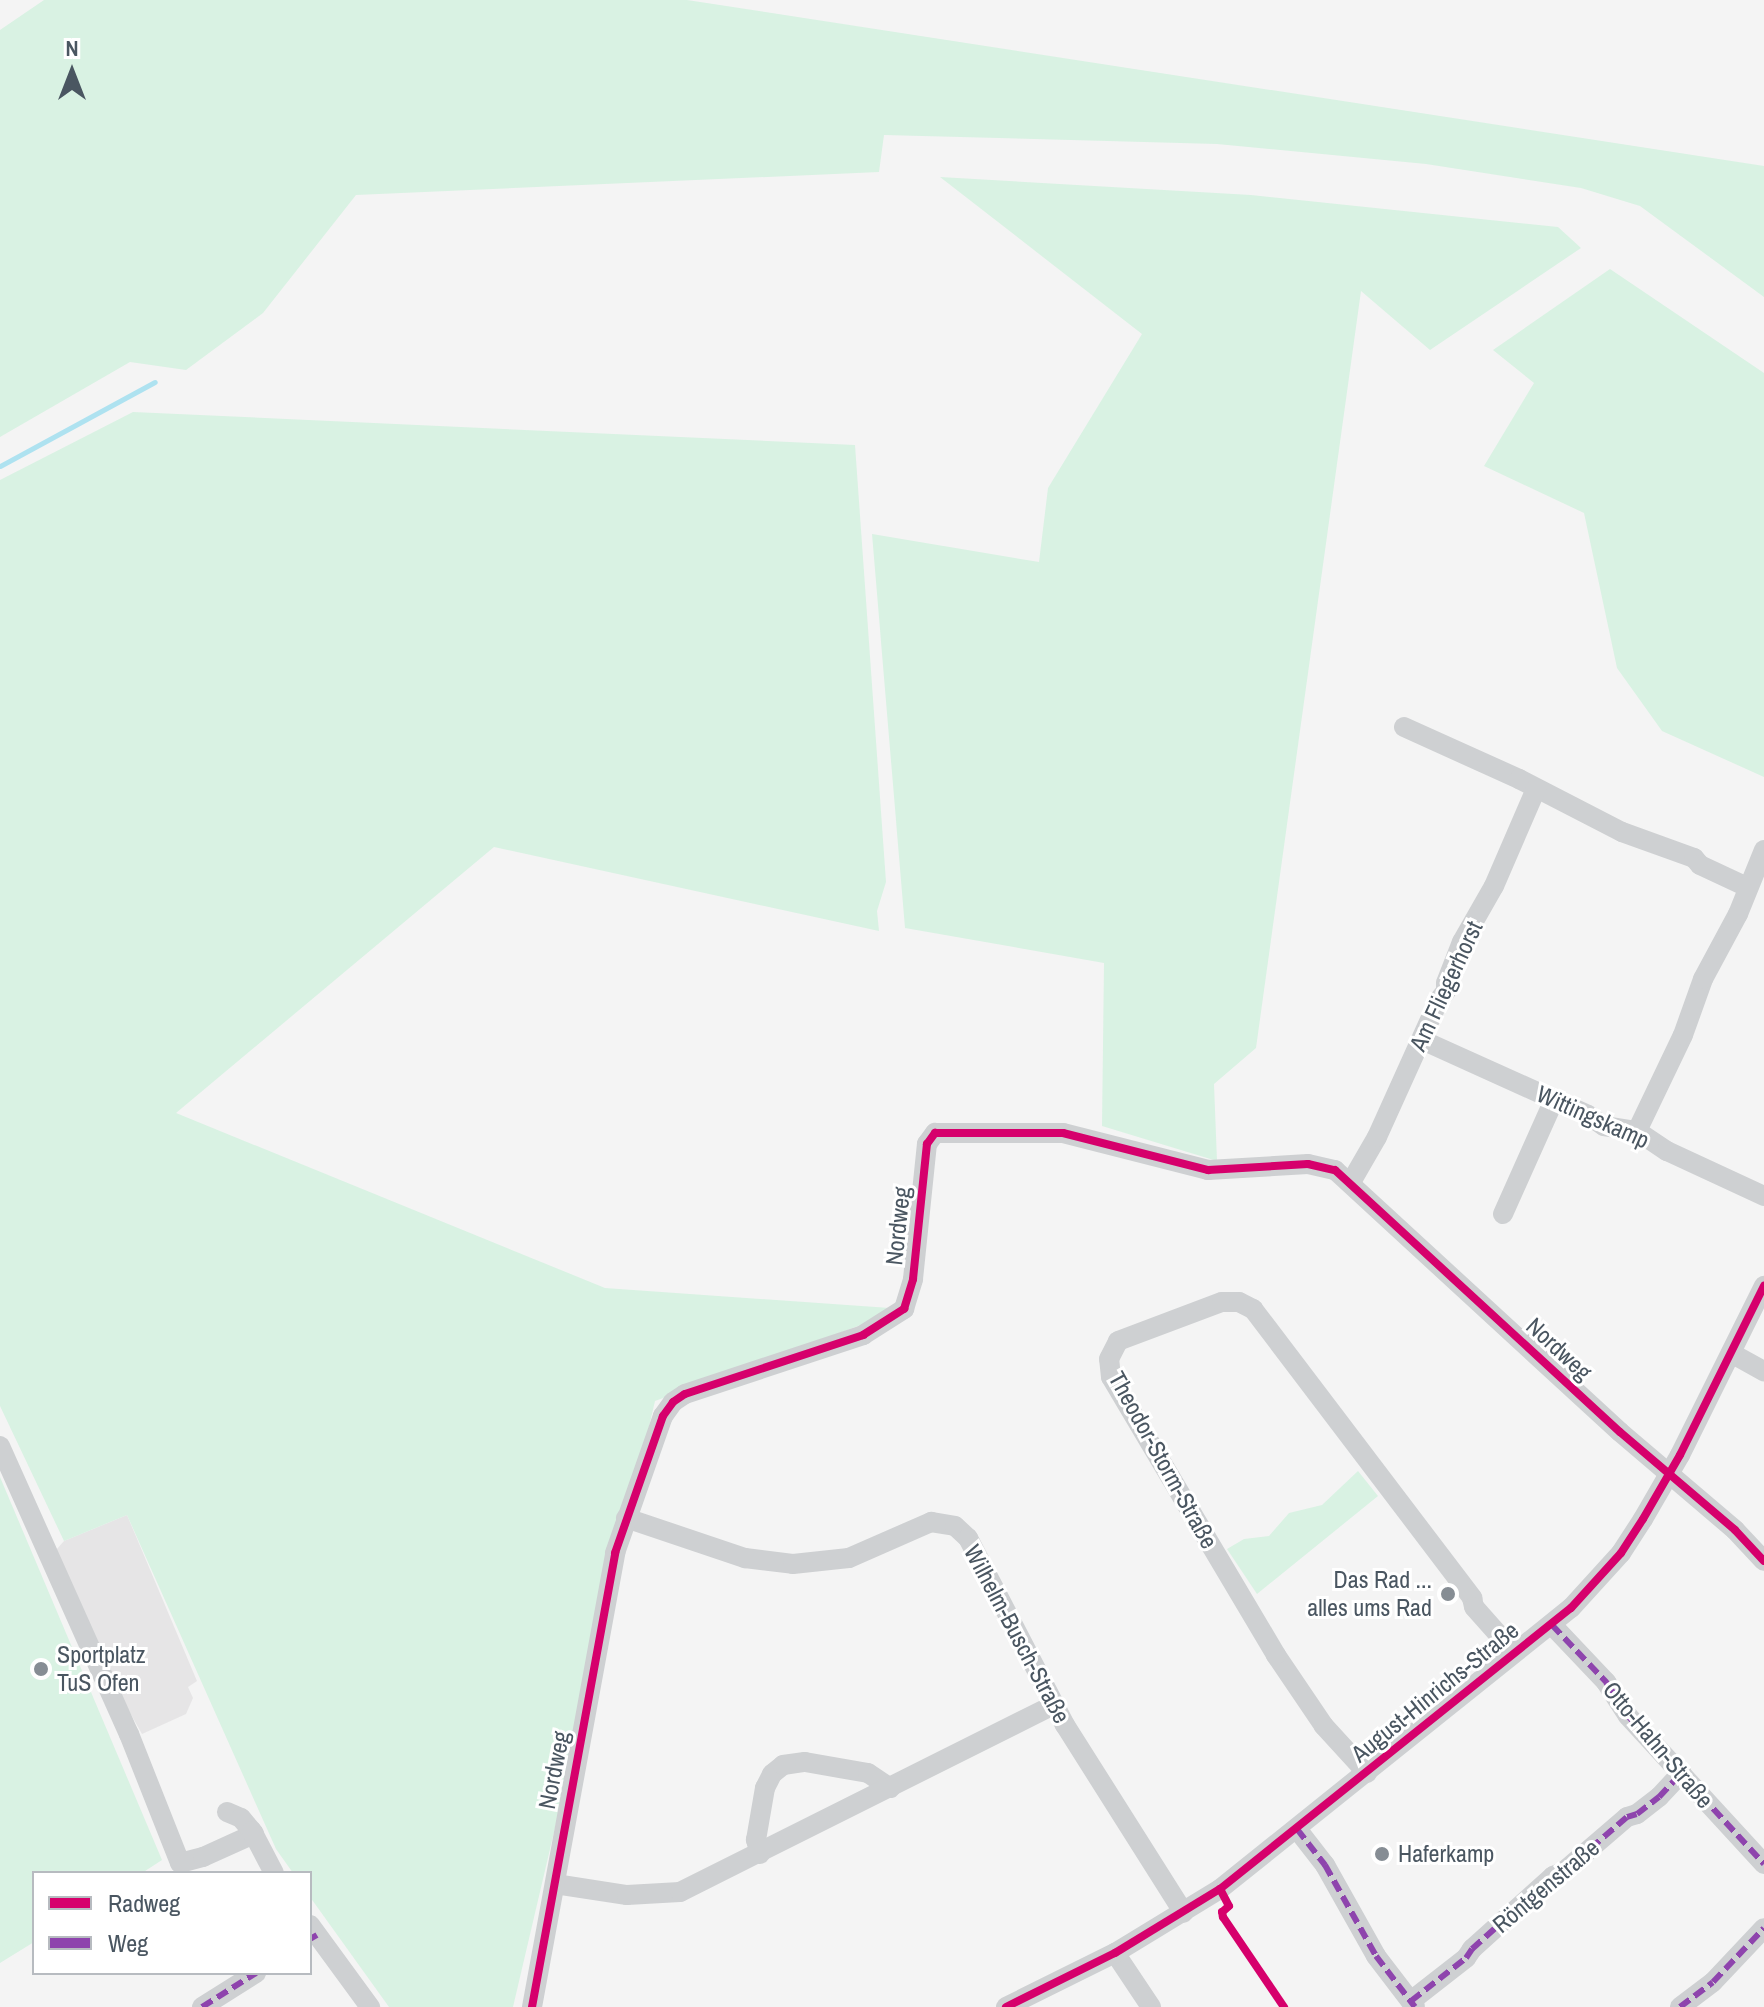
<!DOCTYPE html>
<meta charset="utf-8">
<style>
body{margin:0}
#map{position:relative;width:1764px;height:2007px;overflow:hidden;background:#f4f4f4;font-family:"Archivo Narrow",sans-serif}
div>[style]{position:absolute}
.education>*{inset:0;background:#e6e5e6}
.green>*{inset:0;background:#d9f2e3}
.stream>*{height:5px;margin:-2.5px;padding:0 2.5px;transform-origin:2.5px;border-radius:2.5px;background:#aee2f0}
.minor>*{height:20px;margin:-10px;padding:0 10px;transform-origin:10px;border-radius:10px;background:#ced0d2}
.quiet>*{height:6px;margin-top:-3px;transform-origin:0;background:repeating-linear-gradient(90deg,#8e44ad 0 12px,transparent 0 18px)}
.cycleway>*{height:8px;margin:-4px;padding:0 4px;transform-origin:4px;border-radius:4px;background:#d6006c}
.dots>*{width:22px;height:22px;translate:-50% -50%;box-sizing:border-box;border:4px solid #fff;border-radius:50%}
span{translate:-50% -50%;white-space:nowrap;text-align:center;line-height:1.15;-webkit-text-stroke:6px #fff;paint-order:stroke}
.street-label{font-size:24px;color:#4a5661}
.poi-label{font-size:24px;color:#4a5661}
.right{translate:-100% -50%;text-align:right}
.left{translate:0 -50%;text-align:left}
.legend{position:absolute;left:32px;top:1871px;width:280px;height:104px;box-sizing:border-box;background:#fff;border:2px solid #b7bbc0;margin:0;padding:10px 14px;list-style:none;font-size:24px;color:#4a5661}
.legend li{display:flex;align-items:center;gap:16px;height:40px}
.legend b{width:40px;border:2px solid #b7bbc0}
.north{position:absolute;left:32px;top:32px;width:80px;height:80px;-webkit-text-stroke:6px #fff;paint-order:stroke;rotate:0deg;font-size:22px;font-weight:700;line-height:32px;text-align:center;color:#4a5661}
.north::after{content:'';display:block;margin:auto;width:28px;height:36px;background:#4a5661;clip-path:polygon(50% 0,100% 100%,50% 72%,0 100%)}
</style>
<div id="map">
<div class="education">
<i style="clip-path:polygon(127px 1515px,197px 1681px,188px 1687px,193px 1698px,186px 1714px,142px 1734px,103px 1665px,56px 1550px,64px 1541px)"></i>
</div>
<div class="green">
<i style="clip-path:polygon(44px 0,687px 0,1764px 166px,1764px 297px,1640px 206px,1581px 188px,1426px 164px,1217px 144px,884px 135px,879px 172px,356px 195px,263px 313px,186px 370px,130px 362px,0 437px,0 30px)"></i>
<i style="clip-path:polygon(940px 177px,1251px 195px,1558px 227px,1581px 248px,1430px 350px,1361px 291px,1256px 1048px,1214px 1084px,1217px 1161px,1102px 1126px,1104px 963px,905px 928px,872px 534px,1039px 562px,1048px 488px,1142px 334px)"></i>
<i style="clip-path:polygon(1610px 269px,1764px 373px,1764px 777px,1662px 731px,1617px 668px,1584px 513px,1484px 466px,1534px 383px,1493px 350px)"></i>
<i style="clip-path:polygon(133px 412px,855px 445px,886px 882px,877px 911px,879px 931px,494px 847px,176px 1113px,605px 1288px,904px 1309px,655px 1401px,513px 2007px,389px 2007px,310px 1897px,310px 1873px,293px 1873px,276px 1849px,127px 1515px,64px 1541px,0 1406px,0 480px)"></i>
<i style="clip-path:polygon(1358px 1471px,1378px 1496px,1257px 1594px,1227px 1549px,1244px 1539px,1269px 1536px,1289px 1513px,1322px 1505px)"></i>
<i style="clip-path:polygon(0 1477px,162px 1860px,142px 1873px,34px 1873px,34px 1942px,0 1963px)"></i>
</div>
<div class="stream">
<i style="left:0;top:466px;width:176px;rotate:-28.5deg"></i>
</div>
<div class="minor">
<i style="left:1404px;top:727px;width:126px;rotate:24.3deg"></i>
<i style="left:1519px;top:779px;width:116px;rotate:27.2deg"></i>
<i style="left:1622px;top:832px;width:77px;rotate:19.9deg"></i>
<i style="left:1694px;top:858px;width:9px;rotate:49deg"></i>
<i style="left:1700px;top:865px;width:52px;rotate:25.1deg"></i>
<i style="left:1422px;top:1040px;width:182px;rotate:24.3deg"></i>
<i style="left:1588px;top:1115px;width:19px;rotate:35deg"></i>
<i style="left:1604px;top:1126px;width:33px;rotate:9deg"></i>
<i style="left:1637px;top:1131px;width:36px;rotate:34deg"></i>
<i style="left:1667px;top:1151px;width:107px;rotate:24.9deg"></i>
<i style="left:1637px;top:1131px;width:106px;rotate:-64.4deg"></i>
<i style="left:1683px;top:1035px;width:59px;rotate:-70.3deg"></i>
<i style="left:1703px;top:979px;width:74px;rotate:-61.7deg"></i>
<i style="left:1738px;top:914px;width:69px;rotate:-67.9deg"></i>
<i style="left:1351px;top:1182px;width:52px;rotate:-60deg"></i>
<i style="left:1377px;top:1137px;width:150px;rotate:-65.7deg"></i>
<i style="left:1439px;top:1000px;width:11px;rotate:-52deg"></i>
<i style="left:1446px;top:991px;width:8px;rotate:-90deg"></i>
<i style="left:1446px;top:983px;width:44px;rotate:-68.7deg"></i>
<i style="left:1462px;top:942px;width:64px;rotate:-60.3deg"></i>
<i style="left:1494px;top:886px;width:106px;rotate:-66.6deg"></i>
<i style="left:1503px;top:1214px;width:125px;rotate:-65.9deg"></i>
<i style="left:1731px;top:1353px;width:38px;rotate:29deg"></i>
<i style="left:0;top:1446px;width:316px;rotate:65.9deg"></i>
<i style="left:129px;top:1734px;width:139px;rotate:68.4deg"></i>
<i style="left:180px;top:1863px;width:24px;rotate:-15deg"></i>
<i style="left:203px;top:1857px;width:56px;rotate:-24.3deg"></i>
<i style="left:626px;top:1518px;width:126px;rotate:18.6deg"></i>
<i style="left:745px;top:1558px;width:48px;rotate:7.1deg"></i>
<i style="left:793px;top:1564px;width:56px;rotate:-6.1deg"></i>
<i style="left:849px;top:1558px;width:90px;rotate:-23.7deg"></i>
<i style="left:931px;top:1522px;width:24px;rotate:9deg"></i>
<i style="left:955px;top:1526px;width:18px;rotate:43deg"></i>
<i style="left:968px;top:1538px;width:211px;rotate:62.6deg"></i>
<i style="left:1065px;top:1725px;width:222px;rotate:57.7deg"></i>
<i style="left:1552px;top:1625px;width:79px;rotate:46.5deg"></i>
<i style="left:1606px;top:1682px;width:40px;rotate:57.1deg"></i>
<i style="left:1628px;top:1716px;width:201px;rotate:47.4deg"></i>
<i style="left:1367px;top:1773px;width:64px;rotate:-132.5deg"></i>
<i style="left:1324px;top:1726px;width:86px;rotate:-124.1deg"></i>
<i style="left:1276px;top:1655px;width:323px;rotate:-120.7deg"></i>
<i style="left:1111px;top:1377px;width:18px;rotate:-96deg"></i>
<i style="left:1109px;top:1359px;width:20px;rotate:-63deg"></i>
<i style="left:1118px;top:1341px;width:111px;rotate:-20.6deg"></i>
<i style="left:1222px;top:1302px;width:17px"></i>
<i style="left:1239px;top:1302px;width:16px;rotate:27deg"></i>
<i style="left:1253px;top:1309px;width:363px;rotate:52.8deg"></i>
<i style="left:1472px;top:1598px;width:9px;rotate:77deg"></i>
<i style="left:1474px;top:1607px;width:60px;rotate:48.4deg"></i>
<i style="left:227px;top:1812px;width:15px;rotate:23deg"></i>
<i style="left:241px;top:1818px;width:17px;rotate:50deg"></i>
<i style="left:252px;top:1831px;width:47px;rotate:62.4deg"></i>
<i style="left:1297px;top:1829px;width:46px;rotate:52.1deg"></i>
<i style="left:1325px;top:1865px;width:104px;rotate:60.7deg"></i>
<i style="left:1376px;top:1956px;width:64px;rotate:52.6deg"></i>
<i style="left:760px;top:1854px;width:15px;rotate:-106deg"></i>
<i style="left:756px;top:1840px;width:53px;rotate:-80.2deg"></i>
<i style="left:765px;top:1788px;width:16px;rotate:-63deg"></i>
<i style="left:772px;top:1774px;width:14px;rotate:-39deg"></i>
<i style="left:783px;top:1765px;width:22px;rotate:-8deg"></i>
<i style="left:805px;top:1762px;width:64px;rotate:9.9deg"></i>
<i style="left:868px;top:1773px;width:27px;rotate:34deg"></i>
<i style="left:555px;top:1884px;width:73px;rotate:8.7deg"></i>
<i style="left:627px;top:1895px;width:53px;rotate:-3.2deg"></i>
<i style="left:680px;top:1892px;width:418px;rotate:-26.6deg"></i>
<i style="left:310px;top:1925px;width:102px;rotate:53.8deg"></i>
<i style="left:1115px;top:1953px;width:65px;rotate:56.3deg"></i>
<i style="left:1411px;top:2001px;width:70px;rotate:-38deg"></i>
<i style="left:1466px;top:1958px;width:11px;rotate:-56deg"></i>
<i style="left:1472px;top:1949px;width:109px;rotate:-42deg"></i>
<i style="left:1553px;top:1876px;width:11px;rotate:-22deg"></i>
<i style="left:1563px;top:1872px;width:84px;rotate:-40.7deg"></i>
<i style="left:1627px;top:1817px;width:10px;rotate:-17deg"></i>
<i style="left:1637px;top:1814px;width:28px;rotate:-38deg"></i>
<i style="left:1659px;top:1797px;width:33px;rotate:-47deg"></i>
<i style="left:202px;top:2007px;width:64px;rotate:-32.2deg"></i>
<i style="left:532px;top:2007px;width:462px;rotate:-79.6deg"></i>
<i style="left:615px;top:1553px;width:145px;rotate:-70.7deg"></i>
<i style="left:663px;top:1416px;width:17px;rotate:-54deg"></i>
<i style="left:673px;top:1402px;width:14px;rotate:-34deg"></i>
<i style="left:685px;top:1394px;width:188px;rotate:-18.3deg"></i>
<i style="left:863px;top:1335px;width:49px;rotate:-32.4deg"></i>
<i style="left:904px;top:1309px;width:31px;rotate:-73deg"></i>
<i style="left:913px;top:1279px;width:136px;rotate:-84.1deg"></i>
<i style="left:927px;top:1144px;width:14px;rotate:-54deg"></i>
<i style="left:935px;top:1133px;width:128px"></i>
<i style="left:1063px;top:1133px;width:150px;rotate:14.3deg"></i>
<i style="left:1208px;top:1170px;width:100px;rotate:-3.4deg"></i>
<i style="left:1308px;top:1164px;width:28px;rotate:13deg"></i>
<i style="left:1335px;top:1170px;width:387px;rotate:42.6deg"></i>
<i style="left:1620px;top:1432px;width:151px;rotate:40.4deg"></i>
<i style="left:1735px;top:1530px;width:42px;rotate:46.9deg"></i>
<i style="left:1006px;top:2007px;width:122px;rotate:-26.4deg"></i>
<i style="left:1115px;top:1953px;width:123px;rotate:-31.4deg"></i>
<i style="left:1220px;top:1889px;width:450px;rotate:-38.7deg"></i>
<i style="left:1571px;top:1608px;width:74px;rotate:-47.7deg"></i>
<i style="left:1621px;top:1553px;width:40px;rotate:-57.1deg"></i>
<i style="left:1643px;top:1519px;width:74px;rotate:-60deg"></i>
<i style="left:1680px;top:1455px;width:189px;rotate:-63.6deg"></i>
<i style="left:1680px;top:2007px;width:41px;rotate:-37.1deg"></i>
<i style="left:1713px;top:1982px;width:74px;rotate:-46.6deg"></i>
</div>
<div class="quiet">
<i style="left:1552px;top:1625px;width:79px;rotate:46.5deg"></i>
<i style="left:1606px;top:1682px;width:40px;rotate:57.1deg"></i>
<i style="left:1628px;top:1716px;width:201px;rotate:47.4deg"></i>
<i style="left:1297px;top:1829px;width:46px;rotate:52.1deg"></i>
<i style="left:1325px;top:1865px;width:104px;rotate:60.7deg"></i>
<i style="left:1376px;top:1956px;width:64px;rotate:52.6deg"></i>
<i style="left:310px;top:1939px;width:8px;rotate:-30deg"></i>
<i style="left:1411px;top:2001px;width:70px;rotate:-38deg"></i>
<i style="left:1466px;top:1958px;width:11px;rotate:-56deg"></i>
<i style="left:1472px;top:1949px;width:109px;rotate:-42deg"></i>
<i style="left:1553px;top:1876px;width:11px;rotate:-22deg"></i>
<i style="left:1563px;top:1872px;width:84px;rotate:-40.7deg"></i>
<i style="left:1627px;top:1817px;width:10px;rotate:-17deg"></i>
<i style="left:1637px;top:1814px;width:28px;rotate:-38deg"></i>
<i style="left:1659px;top:1797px;width:33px;rotate:-47deg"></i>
<i style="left:202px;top:2007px;width:64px;rotate:-32.2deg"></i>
<i style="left:1680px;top:2007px;width:41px;rotate:-37.1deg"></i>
<i style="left:1713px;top:1982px;width:74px;rotate:-46.6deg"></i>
</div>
<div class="cycleway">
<i style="left:1220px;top:1889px;width:19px;rotate:62deg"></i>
<i style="left:1229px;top:1906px;width:9px;rotate:139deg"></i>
<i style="left:1222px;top:1912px;width:5px;rotate:79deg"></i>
<i style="left:1223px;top:1917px;width:109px;rotate:55.9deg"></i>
<i style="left:532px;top:2007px;width:462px;rotate:-79.6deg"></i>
<i style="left:615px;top:1553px;width:145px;rotate:-70.7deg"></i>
<i style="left:663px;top:1416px;width:17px;rotate:-54deg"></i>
<i style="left:673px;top:1402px;width:14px;rotate:-34deg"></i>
<i style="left:685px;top:1394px;width:188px;rotate:-18.3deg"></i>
<i style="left:863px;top:1335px;width:49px;rotate:-32.4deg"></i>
<i style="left:904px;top:1309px;width:31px;rotate:-73deg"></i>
<i style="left:913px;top:1279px;width:136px;rotate:-84.1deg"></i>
<i style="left:927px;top:1144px;width:14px;rotate:-54deg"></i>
<i style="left:935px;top:1133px;width:128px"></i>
<i style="left:1063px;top:1133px;width:150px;rotate:14.3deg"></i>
<i style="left:1208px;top:1170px;width:100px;rotate:-3.4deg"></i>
<i style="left:1308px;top:1164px;width:28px;rotate:13deg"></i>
<i style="left:1335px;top:1170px;width:387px;rotate:42.6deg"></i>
<i style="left:1620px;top:1432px;width:151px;rotate:40.4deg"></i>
<i style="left:1735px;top:1530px;width:42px;rotate:46.9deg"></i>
<i style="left:1006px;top:2007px;width:122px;rotate:-26.4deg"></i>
<i style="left:1115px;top:1953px;width:123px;rotate:-31.4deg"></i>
<i style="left:1220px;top:1889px;width:450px;rotate:-38.7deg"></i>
<i style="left:1571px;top:1608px;width:74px;rotate:-47.7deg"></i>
<i style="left:1621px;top:1553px;width:40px;rotate:-57.1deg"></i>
<i style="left:1643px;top:1519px;width:74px;rotate:-60deg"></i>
<i style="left:1680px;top:1455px;width:189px;rotate:-63.6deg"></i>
</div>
<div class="dots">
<i style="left:1448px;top:1594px;background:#868d94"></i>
<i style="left:41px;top:1669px;background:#868d94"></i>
<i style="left:1382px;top:1854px;background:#868d94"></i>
</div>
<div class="street-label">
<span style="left:1446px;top:986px;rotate:-65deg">Am Fliegerhorst</span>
<span style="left:1593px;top:1117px;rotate:24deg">Wittingskamp</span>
<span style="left:898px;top:1226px;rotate:-84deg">Nordweg</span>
<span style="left:1559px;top:1349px;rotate:43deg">Nordweg</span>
<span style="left:1163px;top:1460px;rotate:61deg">Theodor-Storm-Straße</span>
<span style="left:1017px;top:1634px;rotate:62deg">Wilhelm-Busch-Straße</span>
<span style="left:1435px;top:1692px;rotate:-39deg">August-Hinrichs-Straße</span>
<span style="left:1658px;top:1745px;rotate:50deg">Otto-Hahn-Straße</span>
<span style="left:554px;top:1770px;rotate:-79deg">Nordweg</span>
<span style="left:1546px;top:1886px;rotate:-40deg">Röntgenstraße</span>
</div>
<div class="poi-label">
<span class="right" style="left:1432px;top:1594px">Das Rad ...<br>alles ums Rad</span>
<span class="left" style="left:57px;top:1669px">Sportplatz<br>TuS Ofen</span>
<span class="left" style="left:1398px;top:1854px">Haferkamp</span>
</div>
<ul class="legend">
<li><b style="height:10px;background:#d6006c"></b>Radweg</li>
<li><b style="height:10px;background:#8e44ad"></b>Weg</li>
</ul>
<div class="north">N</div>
</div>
